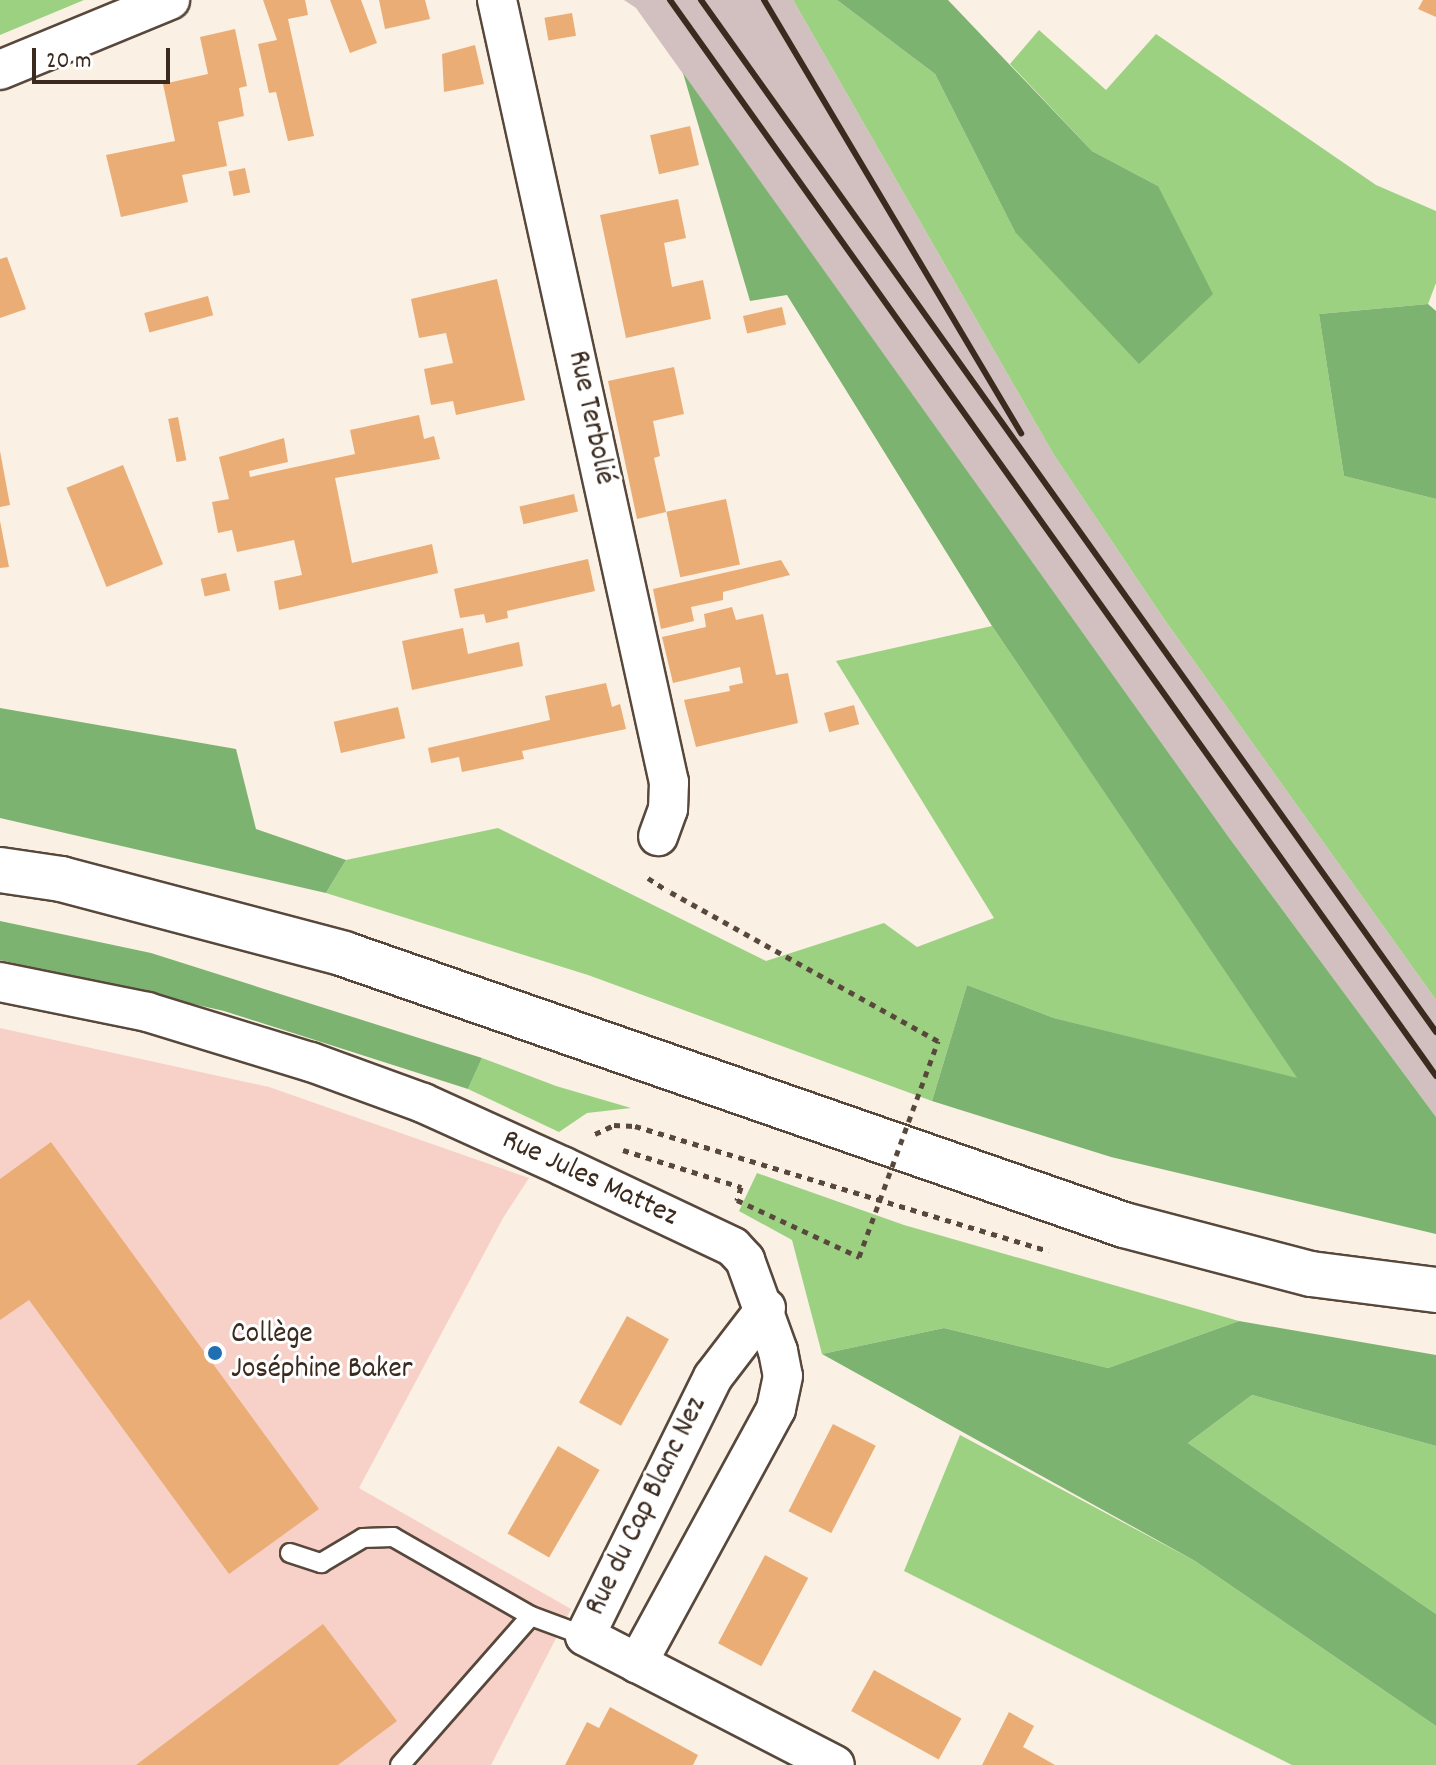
<!DOCTYPE html>
<meta charset="utf-8">
<style>
body{margin:0}
#map{position:relative;width:1436px;height:1765px;overflow:hidden;background:#faf0e3;font-family:Dekko,sans-serif}
div>[style]{position:absolute}
.built>*{inset:0;background:#f7d1c8}
.industrial>*{inset:0;background:#d2bfc0}
.green>*{inset:0;background:#9cd182}
.forest>*{inset:0;background:#7db370}
.building>*{inset:0;background:#ebad76;transform-origin:0 0}
.path>*{height:5px;margin-top:-2.5px;transform-origin:0;background:repeating-linear-gradient(90deg,#58483c 0 6px,transparent 0 12px)}
.roads{filter:drop-shadow(2px 0 #58483c) drop-shadow(-2px 0 #58483c) drop-shadow(0 2px #58483c) drop-shadow(0 -2px #58483c)}
.service>*{height:18px;margin:-9px;padding:0 9px;transform-origin:9px;border-radius:9px;background:#fff}
.minor>*{height:38px;margin:-19px;padding:0 19px;transform-origin:19px;border-radius:19px;background:#fff}
.secondary>*{height:44px;margin:-22px;padding:0 22px;transform-origin:22px;border-radius:22px;background:#fff}
.rail>*{height:6px;margin:-3px;padding:0 3px;transform-origin:3px;border-radius:3px;background:#3b2a1e}
.path-bridge>*{height:5px;margin-top:-2.5px;transform-origin:0;background:repeating-linear-gradient(90deg,#58483c 0 6px,transparent 0 12px)}
.dots>*{width:22px;height:22px;translate:-50% -50%;box-sizing:border-box;border:4px solid #fff;border-radius:50%}
span{translate:-50% -50%;white-space:nowrap;text-align:center;line-height:1.15;-webkit-text-stroke:6px #fff;paint-order:stroke}
.street-label{font-size:30px;color:#3b2a1e}
.poi-label{font-size:30px;color:#3b2a1e}
.left{translate:0 -50%;text-align:left}
.scale{position:absolute;left:32px;top:48px;width:138px;height:36px;box-sizing:border-box;border:4px solid #3b2a1e;border-top:0;padding-left:10px;font-size:24px;line-height:28px;white-space:nowrap;color:#3b2a1e;-webkit-text-stroke:6px #fff;paint-order:stroke}
</style>
<div id="map">
<div class="built">
<i style="clip-path:polygon(0 1028px,269px 1087px,529px 1178px,503px 1218px,359px 1488px,571px 1609px,491px 1765px,0 1765px)"></i>
</div>
<div class="industrial">
<i style="clip-path:polygon(624px 0,793px 0,1054px 455px,1164px 619px,1436px 1000px,1436px 1117px,1230px 839px,636px 8px)"></i>
</div>
<div class="green">
<i style="clip-path:polygon(0 0,84px 0,0 35px)"></i>
<i style="clip-path:polygon(793px 0,837px 0,935px 74px,1015px 232px,1158px 186px,1092px 151px,1010px 64px,1039px 30px,1106px 90px,1156px 34px,1376px 185px,1436px 211px,1436px 283px,1428px 304px,1319px 314px,1344px 476px,1436px 499px,1436px 1000px,1164px 619px,1054px 455px)"></i>
<i style="clip-path:polygon(992px 626px,1298px 1079px,1054px 1018px,967px 985px,932px 1101px,588px 975px,326px 893px,346px 860px,498px 828px,766px 961px,884px 923px,917px 947px,994px 918px,836px 661px)"></i>
<i style="clip-path:polygon(482px 1058px,556px 1086px,631px 1108px,587px 1113px,559px 1132px,468px 1089px)"></i>
<i style="clip-path:polygon(757px 1173px,904px 1225px,1239px 1321px,1108px 1368px,944px 1328px,822px 1354px,792px 1240px,739px 1211px)"></i>
<i style="clip-path:polygon(1252px 1395px,1436px 1446px,1436px 1614px,1188px 1443px)"></i>
<i style="clip-path:polygon(960px 1435px,1195px 1561px,1436px 1726px,1436px 1765px,1292px 1765px,904px 1571px)"></i>
</div>
<div class="forest">
<i style="clip-path:polygon(837px 0,948px 0,1092px 151px,1158px 186px,1213px 294px,1139px 364px,1015px 232px,935px 74px)"></i>
<i style="clip-path:polygon(683px 73px,1230px 839px,1436px 1117px,1436px 1234px,1111px 1157px,932px 1101px,967px 985px,1054px 1018px,1297px 1078px,992px 626px,787px 295px,750px 301px)"></i>
<i style="clip-path:polygon(1428px 304px,1436px 311px,1436px 499px,1344px 476px,1319px 314px)"></i>
<i style="clip-path:polygon(0 708px,236px 749px,256px 829px,346px 860px,326px 893px,0 818px)"></i>
<i style="clip-path:polygon(0 921px,151px 953px,482px 1058px,468px 1089px,224px 1011px,0 960px)"></i>
<i style="clip-path:polygon(1239px 1321px,1436px 1355px,1436px 1446px,1252px 1395px,1188px 1443px,1436px 1614px,1436px 1726px,1195px 1561px,822px 1354px,944px 1328px,1108px 1368px)"></i>
</div>
<div class="building">
<i style="clip-path:polygon(263px 0,305px 0,308px 15px,288px 19px,314px 136px,288px 141px,276px 92px,269px 93px,258px 44px,277px 40px)"></i>
<i style="clip-path:polygon(330px 0,361px 0,377px 43px,350px 53px)"></i>
<i style="clip-path:polygon(379px 0,425px 0,430px 19px,385px 29px)"></i>
<i style="clip-path:polygon(1423px 0,1436px 0,1436px 17px,1418px 9px)"></i>
<i style="left:572px;top:13px;width:23px;height:28px;rotate:80deg"></i>
<i style="clip-path:polygon(235px 29px,247px 86px,239px 88px,244px 116px,218px 122px,227px 166px,182px 175px,188px 202px,121px 217px,106px 155px,175px 141px,163px 84px,208px 74px,200px 37px)"></i>
<i style="clip-path:polygon(475px 45px,484px 84px,444px 92px,442px 54px)"></i>
<i style="left:690px;top:126px;width:40px;height:41px;rotate:77deg"></i>
<i style="left:245px;top:168px;width:25px;height:17px;rotate:78deg"></i>
<i style="clip-path:polygon(678px 199px,686px 238px,664px 243px,672px 287px,703px 280px,711px 319px,626px 338px,600px 215px)"></i>
<i style="clip-path:polygon(7px 257px,26px 309px,0 318px,0 259px)"></i>
<i style="clip-path:polygon(497px 279px,525px 400px,456px 415px,453px 401px,431px 405px,424px 369px,453px 363px,446px 333px,419px 338px,411px 299px)"></i>
<i style="left:208px;top:296px;width:20px;height:66px;rotate:75deg"></i>
<i style="left:782px;top:307px;width:18px;height:40px;rotate:77deg"></i>
<i style="clip-path:polygon(674px 367px,684px 414px,653px 421px,660px 456px,654px 458px,666px 512px,637px 519px,608px 381px)"></i>
<i style="clip-path:polygon(419px 415px,424px 439px,434px 436px,440px 459px,335px 478px,352px 563px,432px 544px,438px 573px,279px 610px,274px 581px,302px 575px,294px 540px,237px 552px,232px 530px,218px 533px,212px 502px,229px 499px,219px 457px,284px 438px,288px 462px,249px 471px,250px 477px,355px 454px,350px 430px)"></i>
<i style="left:178px;top:417px;width:44px;height:10px;rotate:79deg"></i>
<i style="clip-path:polygon(0 451px,10px 505px,0 507px)"></i>
<i style="left:123px;top:465px;width:107px;height:61px;rotate:68deg"></i>
<i style="left:574px;top:494px;width:18px;height:56px;rotate:77deg"></i>
<i style="left:726px;top:499px;width:67px;height:61px;rotate:78deg"></i>
<i style="clip-path:polygon(0 521px,9px 567px,0 568px)"></i>
<i style="clip-path:polygon(588px 559px,595px 591px,507px 611px,508px 618px,486px 623px,484px 614px,460px 618px,454px 589px)"></i>
<i style="clip-path:polygon(781px 560px,790px 575px,723px 592px,723px 600px,691px 607px,694px 621px,661px 629px,653px 589px)"></i>
<i style="left:226px;top:573px;width:18px;height:26px;rotate:77deg"></i>
<i style="clip-path:polygon(732px 607px,736px 620px,763px 614px,776px 675px,788px 673px,798px 723px,696px 747px,684px 700px,730px 691px,729px 686px,743px 683px,740px 667px,673px 683px,662px 637px,706px 627px,704px 614px)"></i>
<i style="clip-path:polygon(463px 628px,468px 654px,519px 642px,523px 666px,412px 690px,402px 641px)"></i>
<i style="clip-path:polygon(606px 683px,612px 707px,620px 704px,626px 729px,522px 751px,524px 759px,462px 772px,459px 757px,431px 763px,428px 748px,550px 720px,545px 696px)"></i>
<i style="left:854px;top:705px;width:20px;height:31px;rotate:75deg"></i>
<i style="left:398px;top:707px;width:32px;height:66px;rotate:77deg"></i>
<i style="clip-path:polygon(51px 1142px,319px 1509px,229px 1574px,29px 1300px,0 1320px,0 1179px)"></i>
<i style="left:627px;top:1316px;width:48px;height:99px;rotate:29deg"></i>
<i style="left:833px;top:1424px;width:48px;height:98px;rotate:27deg"></i>
<i style="left:558px;top:1446px;width:48px;height:101px;rotate:30deg"></i>
<i style="left:765px;top:1555px;width:49px;height:100px;rotate:28deg"></i>
<i style="clip-path:polygon(323px 1624px,397px 1721px,338px 1765px,136px 1765px)"></i>
<i style="left:874px;top:1670px;width:100px;height:47px;rotate:29deg"></i>
<i style="clip-path:polygon(610px 1707px,698px 1755px,693px 1765px,565px 1765px,587px 1722px,599px 1728px)"></i>
<i style="clip-path:polygon(1009px 1712px,1034px 1726px,1023px 1747px,1055px 1765px,982px 1765px)"></i>
</div>
<div class="path">
<i style="left:648px;top:878px;width:24px;rotate:33deg"></i>
<i style="left:595px;top:1134px;width:21px;rotate:-25deg"></i>
<i style="left:614px;top:1125px;width:21px;rotate:3deg"></i>
<i style="left:635px;top:1126px;width:432px;rotate:16.8deg"></i>
</div>
<div class="roads">
<div class="service">
<i style="left:290px;top:1553px;width:33px;rotate:18deg"></i>
<i style="left:321px;top:1563px;width:49px;rotate:-30.8deg"></i>
<i style="left:363px;top:1538px;width:30px;rotate:-2deg"></i>
<i style="left:393px;top:1537px;width:159px;rotate:29.8deg"></i>
<i style="left:400px;top:1765px;width:198px;rotate:-48.7deg"></i>
<i style="left:531px;top:1616px;width:58px;rotate:20.3deg"></i>
</div>
<div class="minor">
<i style="left:497px;top:0;width:801px;rotate:77.6deg"></i>
<i style="left:669px;top:782px;width:27px;rotate:92deg"></i>
<i style="left:668px;top:809px;width:29px;rotate:110deg"></i>
<i style="left:0;top:70px;width:184px;rotate:-22.4deg"></i>
<i style="left:0;top:982px;width:150px;rotate:11.5deg"></i>
<i style="left:147px;top:1012px;width:171px;rotate:17deg"></i>
<i style="left:311px;top:1062px;width:119px;rotate:20.1deg"></i>
<i style="left:423px;top:1103px;width:153px;rotate:24.4deg"></i>
<i style="left:562px;top:1166px;width:189px;rotate:25.3deg"></i>
<i style="left:733px;top:1247px;width:18px;rotate:47deg"></i>
<i style="left:745px;top:1260px;width:97px;rotate:70.1deg"></i>
<i style="left:778px;top:1351px;width:25px;rotate:79deg"></i>
<i style="left:783px;top:1376px;width:34px;rotate:102deg"></i>
<i style="left:776px;top:1409px;width:290px;rotate:118.6deg"></i>
<i style="left:766px;top:1308px;width:87px;rotate:127.5deg"></i>
<i style="left:713px;top:1377px;width:289px;rotate:116.3deg"></i>
<i style="left:585px;top:1636px;width:281px;rotate:27.3deg"></i>
</div>
<div class="secondary">
<i style="left:0;top:870px;width:62px;rotate:8.4deg"></i>
<i style="left:61px;top:879px;width:293px;rotate:14.8deg"></i>
<i style="left:344px;top:954px;width:826px;rotate:19.16deg"></i>
<i style="left:1124px;top:1225px;width:193px;rotate:14.7deg"></i>
<i style="left:1311px;top:1274px;width:126px;rotate:7.3deg"></i>
</div>
</div>
<div class="rail">
<i style="left:670px;top:0;width:1321px;rotate:54.55deg"></i>
<i style="left:701px;top:0;width:1267px;rotate:54.54deg"></i>
<i style="left:764px;top:0;width:504px;rotate:59.31deg"></i>
</div>
<div class="path-bridge">
<i style="left:623px;top:1150px;width:124px;rotate:17.4deg"></i>
<i style="left:741px;top:1187px;width:14px;rotate:107deg"></i>
<i style="left:737px;top:1200px;width:135px;rotate:25deg"></i>
<i style="left:859px;top:1257px;width:230px;rotate:-69.9deg"></i>
<i style="left:938px;top:1041px;width:309px;rotate:-150.9deg"></i>
</div>
<div class="dots">
<i style="left:215px;top:1353px;background:#1f6fb2"></i>
</div>
<div class="street-label">
<span style="left:589px;top:418px;rotate:78deg">Rue Terbolié</span>
<span style="left:589px;top:1180px;rotate:25deg">Rue Jules Mattez</span>
<span style="left:648px;top:1507px;rotate:-64deg">Rue du Cap Blanc Nez</span>
</div>
<div class="poi-label">
<span class="left" style="left:231px;top:1353px">Collège<br>Joséphine Baker</span>
</div>
<div class="scale">20 m</div>
</div>
